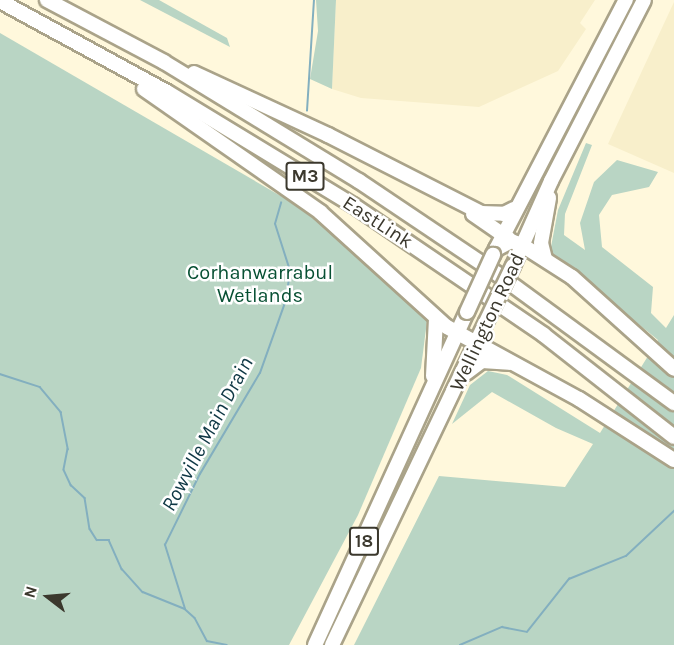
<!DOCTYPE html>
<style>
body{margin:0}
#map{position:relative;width:674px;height:645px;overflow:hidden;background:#fff8dc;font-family:Karla,sans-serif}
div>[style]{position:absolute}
.built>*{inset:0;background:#f8efcb}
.green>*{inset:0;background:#b9d5c4}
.stream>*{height:1.5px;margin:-0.75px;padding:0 0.75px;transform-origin:0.75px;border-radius:0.75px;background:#83afbf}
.roads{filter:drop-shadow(2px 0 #aaa389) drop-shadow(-2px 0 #aaa389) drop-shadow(0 2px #aaa389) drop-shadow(0 -2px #aaa389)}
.highway>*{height:14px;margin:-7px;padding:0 7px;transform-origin:7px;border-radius:7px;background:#fff}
.bridges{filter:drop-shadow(2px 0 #aaa389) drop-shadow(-2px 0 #aaa389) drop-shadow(0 2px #aaa389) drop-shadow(0 -2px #aaa389)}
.highway-bridge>*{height:14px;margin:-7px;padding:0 7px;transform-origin:7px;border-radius:7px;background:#fff}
span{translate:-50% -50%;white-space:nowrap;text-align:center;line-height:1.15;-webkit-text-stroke:5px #fff;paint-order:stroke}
.shield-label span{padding:2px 4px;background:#fff;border:2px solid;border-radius:4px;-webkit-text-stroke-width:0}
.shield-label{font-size:18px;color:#3b382d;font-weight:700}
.street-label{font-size:20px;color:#3b382d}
.park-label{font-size:20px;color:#075033}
.water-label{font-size:21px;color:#0e3744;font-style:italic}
.north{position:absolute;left:18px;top:567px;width:60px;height:60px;-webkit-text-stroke:4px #fff;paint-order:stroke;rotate:286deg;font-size:16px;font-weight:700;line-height:24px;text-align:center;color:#3b382d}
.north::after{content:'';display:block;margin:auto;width:21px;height:27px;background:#3b382d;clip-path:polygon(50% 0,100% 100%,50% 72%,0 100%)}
</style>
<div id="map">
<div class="built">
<i style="clip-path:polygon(336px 0,595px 0,580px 23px,586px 29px,558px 71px,479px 107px,361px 98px,332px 89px)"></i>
<i style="clip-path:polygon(674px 2px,674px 173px,608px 144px)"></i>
</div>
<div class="green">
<i style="clip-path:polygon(140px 0,159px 0,227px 38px,230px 47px)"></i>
<i style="clip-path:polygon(316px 0,336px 0,332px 89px,310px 79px,318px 31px)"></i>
<i style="clip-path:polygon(0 33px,305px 210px,427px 321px,421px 368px,358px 515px,289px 645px,0 645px)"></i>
<i style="clip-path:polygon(586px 143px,592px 145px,565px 214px,564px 235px,585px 250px,580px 223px,594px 182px,617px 160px,658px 172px,649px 187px,612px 195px,599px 215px,602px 247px,653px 287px,651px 313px,666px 328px,674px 315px,674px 645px,354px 645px,439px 476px,565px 487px,593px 444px,556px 428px,492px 392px,452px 424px,470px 385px,488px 371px,507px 375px,600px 433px,658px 340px,550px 252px,558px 210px)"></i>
</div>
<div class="stream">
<i style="left:307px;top:111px;width:111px;rotate:-86.4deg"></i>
<i style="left:0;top:374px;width:42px;rotate:18deg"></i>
<i style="left:40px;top:387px;width:33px;rotate:50deg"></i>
<i style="left:61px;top:412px;width:38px;rotate:79deg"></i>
<i style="left:68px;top:449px;width:21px;rotate:101deg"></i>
<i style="left:64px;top:470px;width:17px;rotate:65deg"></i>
<i style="left:71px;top:485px;width:19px;rotate:43deg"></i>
<i style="left:85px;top:498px;width:31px;rotate:81deg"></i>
<i style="left:90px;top:529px;width:13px;rotate:58deg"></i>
<i style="left:97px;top:540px;width:12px"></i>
<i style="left:109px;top:540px;width:32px;rotate:66deg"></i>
<i style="left:122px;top:569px;width:31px;rotate:48deg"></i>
<i style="left:143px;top:592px;width:45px;rotate:22deg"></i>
<i style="left:185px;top:609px;width:13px;rotate:42deg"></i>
<i style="left:195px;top:618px;width:26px;rotate:62deg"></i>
<i style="left:207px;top:641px;width:20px;rotate:11deg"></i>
<i style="left:185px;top:609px;width:67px;rotate:-107.4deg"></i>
<i style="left:165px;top:545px;width:79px;rotate:-63.8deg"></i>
<i style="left:200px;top:474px;width:117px;rotate:-59.3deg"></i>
<i style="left:260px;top:373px;width:77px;rotate:-70.4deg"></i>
<i style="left:286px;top:300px;width:29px;rotate:-82deg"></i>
<i style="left:290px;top:271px;width:49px;rotate:-107.7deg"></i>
<i style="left:275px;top:224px;width:22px;rotate:-74deg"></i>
<i style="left:460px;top:645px;width:46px;rotate:-23.2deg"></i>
<i style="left:502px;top:627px;width:25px;rotate:11deg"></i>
<i style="left:527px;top:632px;width:68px;rotate:-51.6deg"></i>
<i style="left:569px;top:579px;width:61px;rotate:-22deg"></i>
<i style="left:626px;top:556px;width:66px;rotate:-43.2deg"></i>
</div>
<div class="roads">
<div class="highway">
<i style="left:47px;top:0;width:132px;rotate:27.9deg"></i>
<i style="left:164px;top:62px;width:228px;rotate:31.4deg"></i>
<i style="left:359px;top:181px;width:169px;rotate:33.9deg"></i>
<i style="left:499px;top:275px;width:217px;rotate:36.2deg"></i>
<i style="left:0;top:1px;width:190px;rotate:28.6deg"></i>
<i style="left:167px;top:92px;width:218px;rotate:31.3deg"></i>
<i style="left:353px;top:205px;width:231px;rotate:34.2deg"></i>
<i style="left:544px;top:335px;width:165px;rotate:38.1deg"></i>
<i style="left:194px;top:73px;width:148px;rotate:24.8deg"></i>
<i style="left:328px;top:135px;width:172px;rotate:27deg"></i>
<i style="left:481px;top:213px;width:23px;rotate:2deg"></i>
<i style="left:504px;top:214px;width:11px;rotate:-27deg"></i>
<i style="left:144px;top:89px;width:215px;rotate:34.9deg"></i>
<i style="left:320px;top:212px;width:171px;rotate:42.2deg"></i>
<i style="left:447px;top:327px;width:150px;rotate:28.6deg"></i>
<i style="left:579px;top:399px;width:113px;rotate:32.7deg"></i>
<i style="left:473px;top:214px;width:44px;rotate:34.8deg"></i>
<i style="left:496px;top:249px;width:17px;rotate:-28deg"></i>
<i style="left:511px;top:241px;width:12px;rotate:20deg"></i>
<i style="left:522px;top:245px;width:59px;rotate:32.6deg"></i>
<i style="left:572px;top:277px;width:137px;rotate:42deg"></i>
<i style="left:493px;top:255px;width:288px;rotate:-62.5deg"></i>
<i style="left:545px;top:259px;width:16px;rotate:-104deg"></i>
<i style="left:541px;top:243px;width:46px;rotate:-79.9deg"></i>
<i style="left:513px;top:266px;width:93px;rotate:-65.9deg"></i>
<i style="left:551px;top:181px;width:203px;rotate:-62.8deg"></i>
<i style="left:466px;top:373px;width:20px;rotate:-37deg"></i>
<i style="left:482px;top:361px;width:27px;rotate:4deg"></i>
<i style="left:433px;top:376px;width:57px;rotate:-87deg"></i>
<i style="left:315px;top:645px;width:366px;rotate:-65.5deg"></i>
<i style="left:332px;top:645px;width:358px;rotate:-64.5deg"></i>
</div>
</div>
<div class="bridges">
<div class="highway-bridge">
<i style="left:467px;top:312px;width:63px;rotate:-65.5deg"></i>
<i style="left:486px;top:322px;width:62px;rotate:-64.3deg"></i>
</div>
</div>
<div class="shield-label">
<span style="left:305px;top:176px">M3</span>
<span style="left:364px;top:541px">18</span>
</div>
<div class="street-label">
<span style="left:378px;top:222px;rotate:33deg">EastLink</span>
<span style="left:487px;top:322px;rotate:-65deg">Wellington Road</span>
</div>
<div class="park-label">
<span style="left:260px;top:284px">Corhanwarrabul<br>Wetlands</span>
</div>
<div class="water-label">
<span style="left:207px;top:434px;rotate:-62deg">Rowville Main Drain</span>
</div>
<div class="north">N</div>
</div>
